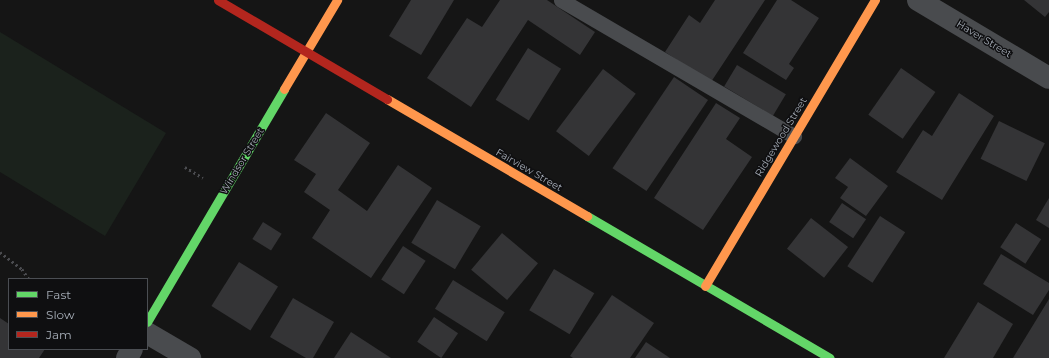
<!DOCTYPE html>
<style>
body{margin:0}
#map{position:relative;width:1049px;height:358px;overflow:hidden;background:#151515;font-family:Montserrat,sans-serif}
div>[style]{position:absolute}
.green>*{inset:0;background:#1b221c}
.building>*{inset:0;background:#343436;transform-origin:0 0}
.path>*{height:2.5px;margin-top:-1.25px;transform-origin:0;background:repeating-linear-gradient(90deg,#4b4c50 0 2px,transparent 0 5px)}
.lane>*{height:15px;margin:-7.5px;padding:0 7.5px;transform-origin:7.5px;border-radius:7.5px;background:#494b4e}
.street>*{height:22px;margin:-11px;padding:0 11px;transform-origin:11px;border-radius:11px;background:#494b4e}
.fast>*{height:9px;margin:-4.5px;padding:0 4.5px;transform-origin:4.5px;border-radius:4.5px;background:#63d668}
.slow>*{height:9px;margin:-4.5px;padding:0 4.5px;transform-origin:4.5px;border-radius:4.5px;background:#ff974d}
.jam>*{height:9px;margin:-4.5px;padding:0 4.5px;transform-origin:4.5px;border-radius:4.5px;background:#b3261e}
span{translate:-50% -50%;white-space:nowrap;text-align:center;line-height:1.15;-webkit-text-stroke:3px #0f0f11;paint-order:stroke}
.street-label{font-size:10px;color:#a6adb7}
.legend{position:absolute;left:8px;top:278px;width:140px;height:72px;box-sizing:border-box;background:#0f0f11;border:1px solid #4b4e53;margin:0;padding:5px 7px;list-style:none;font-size:12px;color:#a6adb7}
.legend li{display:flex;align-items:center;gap:8px;height:20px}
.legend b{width:20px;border:1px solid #4b4e53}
</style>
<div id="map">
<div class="green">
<i style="clip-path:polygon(0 32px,166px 133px,105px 236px,0 172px)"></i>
</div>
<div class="building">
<i style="clip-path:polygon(411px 0,454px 0,421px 55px,389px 36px)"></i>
<i style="clip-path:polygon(500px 0,547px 0,595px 32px,580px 55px,528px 20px,471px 107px,427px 78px,467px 18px,482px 27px)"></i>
<i style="clip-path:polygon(715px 0,765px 0,711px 82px,665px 52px,689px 15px,700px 23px)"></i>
<i style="clip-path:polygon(777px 0,791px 0,819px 18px,789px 64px,794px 68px,786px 80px,743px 53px)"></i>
<i style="clip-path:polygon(1024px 0,1049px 0,1049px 12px,1045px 17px)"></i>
<i style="left:528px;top:48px;width:39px;height:61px;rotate:32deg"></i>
<i style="left:737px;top:65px;width:57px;height:25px;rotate:31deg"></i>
<i style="left:901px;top:68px;width:42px;height:57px;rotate:35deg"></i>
<i style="left:603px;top:69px;width:41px;height:78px;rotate:37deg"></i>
<i style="left:674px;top:77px;width:41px;height:110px;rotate:34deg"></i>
<i style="clip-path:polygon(959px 93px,994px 116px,942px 200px,896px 172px,923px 130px,932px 136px)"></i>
<i style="clip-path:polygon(716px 103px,740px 118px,726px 139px,752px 157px,703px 230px,654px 198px)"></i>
<i style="clip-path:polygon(326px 113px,370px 143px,338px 190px,367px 211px,398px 165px,432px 188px,371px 278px,312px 238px,330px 210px,304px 192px,316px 174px,294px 160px)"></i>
<i style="left:999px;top:121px;width:51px;height:42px;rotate:26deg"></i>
<i style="clip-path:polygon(850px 158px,888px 186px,866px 216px,840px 198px,848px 187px,835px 178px)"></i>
<i style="clip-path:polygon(1049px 198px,1049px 228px,1036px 220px)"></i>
<i style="left:437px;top:200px;width:51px;height:50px;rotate:31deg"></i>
<i style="left:842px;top:203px;width:29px;height:23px;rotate:34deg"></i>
<i style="left:880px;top:216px;width:30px;height:60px;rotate:33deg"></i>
<i style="left:811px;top:218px;width:47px;height:39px;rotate:38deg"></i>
<i style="left:263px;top:222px;width:22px;height:20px;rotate:32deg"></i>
<i style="left:1016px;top:223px;width:30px;height:29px;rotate:33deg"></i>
<i style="left:502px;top:233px;width:47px;height:48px;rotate:40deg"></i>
<i style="left:403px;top:246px;width:27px;height:40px;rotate:33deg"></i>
<i style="clip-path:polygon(1001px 254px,1049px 283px,1049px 290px,1033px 315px,983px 284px)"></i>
<i style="left:239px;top:262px;width:46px;height:52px;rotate:32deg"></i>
<i style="left:554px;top:269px;width:47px;height:48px;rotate:31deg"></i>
<i style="left:453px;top:280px;width:61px;height:34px;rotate:32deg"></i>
<i style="clip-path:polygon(612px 295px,654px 323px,630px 358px,573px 358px,570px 356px)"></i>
<i style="clip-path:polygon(293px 298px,334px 322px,313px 358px,306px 358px,270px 337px)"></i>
<i style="clip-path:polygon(1049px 299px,1049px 358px,1013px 358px)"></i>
<i style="clip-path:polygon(978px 302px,1013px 324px,993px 358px,944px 358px)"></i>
<i style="left:434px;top:317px;width:29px;height:30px;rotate:34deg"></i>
<i style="clip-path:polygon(0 318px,9px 324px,9px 349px,45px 349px,39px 358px,0 358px)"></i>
<i style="clip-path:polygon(351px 332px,391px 358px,334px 358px)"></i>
<i style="clip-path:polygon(646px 342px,670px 358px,635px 358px)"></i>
</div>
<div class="path">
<i style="left:185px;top:167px;width:21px;rotate:31deg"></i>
<i style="left:0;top:252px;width:28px;rotate:38deg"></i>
<i style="left:22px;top:269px;width:12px;rotate:55deg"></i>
</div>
<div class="lane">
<i style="left:561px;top:0;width:270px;rotate:30.3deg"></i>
</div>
<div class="street">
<i style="left:918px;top:0;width:152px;rotate:30.8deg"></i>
<i style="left:147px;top:333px;width:50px;rotate:30.2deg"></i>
<i style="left:127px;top:358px;width:10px;rotate:-61deg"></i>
</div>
<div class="fast">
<i style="left:587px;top:216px;width:281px;rotate:30.3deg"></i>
<i style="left:147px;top:322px;width:270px;rotate:-59.5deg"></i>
</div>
<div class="slow">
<i style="left:284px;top:89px;width:104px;rotate:-59.2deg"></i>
<i style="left:387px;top:99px;width:232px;rotate:30.3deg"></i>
<i style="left:705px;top:286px;width:333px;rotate:-59.3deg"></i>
</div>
<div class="jam">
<i style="left:218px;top:0;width:196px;rotate:30.4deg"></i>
</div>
<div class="street-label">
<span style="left:984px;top:39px;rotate:31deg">Haver Street</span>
<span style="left:781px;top:137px;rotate:-59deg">Ridgewood Street</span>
<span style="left:242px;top:161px;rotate:-59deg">Windsor Street</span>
<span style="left:529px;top:170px;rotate:30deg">Fairview Street</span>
</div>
<ul class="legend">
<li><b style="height:5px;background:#63d668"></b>Fast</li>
<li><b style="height:5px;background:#ff974d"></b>Slow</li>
<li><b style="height:5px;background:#b3261e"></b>Jam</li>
</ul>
</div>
